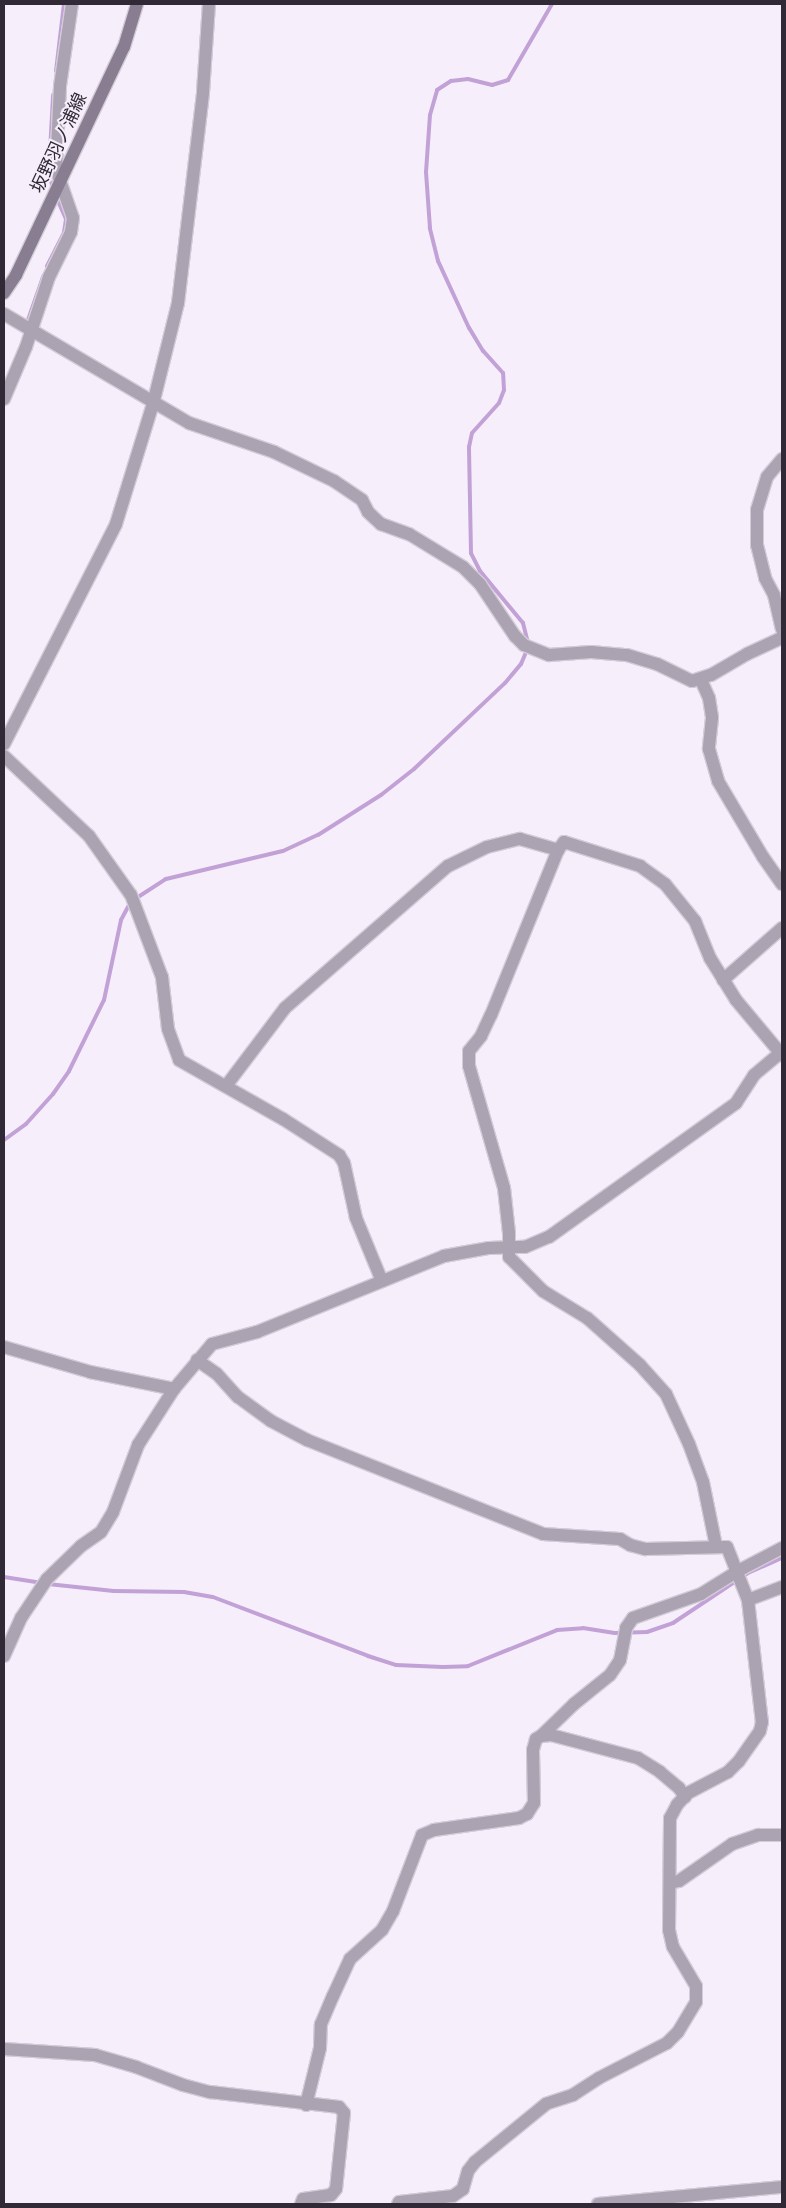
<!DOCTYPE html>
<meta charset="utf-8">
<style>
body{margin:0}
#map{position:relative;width:786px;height:2208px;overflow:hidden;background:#f6effb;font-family:Arial,"Noto Sans JP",sans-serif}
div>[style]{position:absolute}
.stream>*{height:4px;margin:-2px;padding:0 2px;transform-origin:2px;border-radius:2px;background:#c2a2d6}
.roads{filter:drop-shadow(1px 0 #d3ccd8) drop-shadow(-1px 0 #d3ccd8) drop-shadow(0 1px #d3ccd8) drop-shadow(0 -1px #d3ccd8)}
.street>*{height:12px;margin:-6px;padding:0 6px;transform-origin:6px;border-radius:6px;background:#aba3b1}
.secondary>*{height:12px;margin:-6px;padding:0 6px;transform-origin:6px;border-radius:6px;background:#897e91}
span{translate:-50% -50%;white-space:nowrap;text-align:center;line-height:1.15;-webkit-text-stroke:4px #f6effb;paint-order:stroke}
.street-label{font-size:18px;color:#312a36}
.frame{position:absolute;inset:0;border:5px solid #312a36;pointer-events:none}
</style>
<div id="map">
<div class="stream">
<i style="left:56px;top:71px;width:67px;rotate:-83.2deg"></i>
<i style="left:53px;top:190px;width:20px;rotate:-101deg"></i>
<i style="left:49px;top:170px;width:75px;rotate:-86.9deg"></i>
<i style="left:47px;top:266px;width:38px;rotate:-63deg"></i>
<i style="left:64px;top:232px;width:13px;rotate:-81deg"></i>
<i style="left:66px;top:219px;width:24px;rotate:-114deg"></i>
<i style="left:28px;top:320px;width:46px;rotate:-70.8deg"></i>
<i style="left:528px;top:643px;width:21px;rotate:-104deg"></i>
<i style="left:523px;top:623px;width:67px;rotate:-129.6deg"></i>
<i style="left:480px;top:571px;width:20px;rotate:-117deg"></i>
<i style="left:471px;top:553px;width:106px;rotate:-91.1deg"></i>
<i style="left:469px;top:447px;width:14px;rotate:-78deg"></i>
<i style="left:472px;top:433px;width:40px;rotate:-48deg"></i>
<i style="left:499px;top:403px;width:14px;rotate:-69deg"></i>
<i style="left:504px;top:390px;width:17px;rotate:-93deg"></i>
<i style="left:503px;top:373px;width:30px;rotate:-132deg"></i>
<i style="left:483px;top:351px;width:27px;rotate:-121deg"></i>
<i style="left:469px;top:328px;width:74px;rotate:-114.8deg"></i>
<i style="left:438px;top:261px;width:34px;rotate:-104deg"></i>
<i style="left:430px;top:228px;width:56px;rotate:-94.1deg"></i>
<i style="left:426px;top:172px;width:57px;rotate:-86deg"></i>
<i style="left:430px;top:115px;width:26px;rotate:-74deg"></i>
<i style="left:437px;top:90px;width:17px;rotate:-33deg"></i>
<i style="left:451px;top:81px;width:17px;rotate:-7deg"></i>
<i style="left:468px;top:79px;width:25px;rotate:14deg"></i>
<i style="left:492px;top:85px;width:17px;rotate:-17deg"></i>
<i style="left:508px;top:80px;width:88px;rotate:-59.9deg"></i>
<i style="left:135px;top:899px;width:37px;rotate:-33deg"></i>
<i style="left:166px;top:879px;width:120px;rotate:-13.5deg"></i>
<i style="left:283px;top:851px;width:38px;rotate:-25deg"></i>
<i style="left:318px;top:835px;width:75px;rotate:-32.4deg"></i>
<i style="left:381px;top:795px;width:42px;rotate:-38.2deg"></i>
<i style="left:414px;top:769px;width:125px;rotate:-43.4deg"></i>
<i style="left:505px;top:683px;width:25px;rotate:-50deg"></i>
<i style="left:521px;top:664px;width:15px;rotate:-67deg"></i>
<i style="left:4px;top:1140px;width:27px;rotate:-36deg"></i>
<i style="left:26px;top:1124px;width:40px;rotate:-48deg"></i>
<i style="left:53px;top:1094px;width:28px;rotate:-55deg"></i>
<i style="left:69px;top:1071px;width:79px;rotate:-63.8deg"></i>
<i style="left:104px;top:1000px;width:82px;rotate:-78deg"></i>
<i style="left:121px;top:920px;width:19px;rotate:-62deg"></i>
<i style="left:4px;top:1577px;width:37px;rotate:9deg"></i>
<i style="left:48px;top:1584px;width:66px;rotate:6.1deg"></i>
<i style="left:114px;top:1591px;width:70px;rotate:0.8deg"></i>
<i style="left:184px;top:1592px;width:29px;rotate:10deg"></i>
<i style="left:213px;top:1597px;width:166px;rotate:20.8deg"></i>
<i style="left:368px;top:1656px;width:29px;rotate:18deg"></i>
<i style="left:396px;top:1665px;width:47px;rotate:2.4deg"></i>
<i style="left:443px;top:1667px;width:25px;rotate:-2deg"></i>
<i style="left:468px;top:1666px;width:96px;rotate:-22deg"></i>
<i style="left:557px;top:1630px;width:26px;rotate:-4deg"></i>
<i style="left:583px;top:1628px;width:32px;rotate:9deg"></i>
<i style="left:615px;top:1633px;width:32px;rotate:-2deg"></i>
<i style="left:647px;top:1632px;width:28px;rotate:-19deg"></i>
<i style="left:673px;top:1623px;width:90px;rotate:-33.7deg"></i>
<i style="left:748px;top:1573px;width:37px;rotate:-24deg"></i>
</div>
<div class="roads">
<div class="street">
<i style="left:4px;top:314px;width:215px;rotate:30.5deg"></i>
<i style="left:189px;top:423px;width:90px;rotate:18.8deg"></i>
<i style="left:274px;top:452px;width:67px;rotate:25.8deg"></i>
<i style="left:334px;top:481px;width:34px;rotate:34deg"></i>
<i style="left:362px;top:500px;width:13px;rotate:63deg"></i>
<i style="left:368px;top:512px;width:18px;rotate:43deg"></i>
<i style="left:381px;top:524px;width:30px;rotate:20deg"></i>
<i style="left:409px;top:534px;width:63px;rotate:31.4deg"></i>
<i style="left:463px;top:567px;width:24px;rotate:45deg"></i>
<i style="left:480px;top:584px;width:63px;rotate:56.1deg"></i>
<i style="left:515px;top:636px;width:13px;rotate:45deg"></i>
<i style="left:524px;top:645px;width:27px;rotate:22deg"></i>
<i style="left:549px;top:655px;width:42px;rotate:-4.1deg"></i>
<i style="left:591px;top:652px;width:36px;rotate:5deg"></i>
<i style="left:627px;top:655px;width:31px;rotate:17deg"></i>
<i style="left:657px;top:664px;width:39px;rotate:26deg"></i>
<i style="left:692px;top:681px;width:20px;rotate:-18deg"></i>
<i style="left:711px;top:675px;width:42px;rotate:-30.3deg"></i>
<i style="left:747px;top:654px;width:38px;rotate:-25deg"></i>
<i style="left:4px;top:399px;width:56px;rotate:-67.1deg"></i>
<i style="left:26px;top:347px;width:74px;rotate:-71.8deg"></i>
<i style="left:49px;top:277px;width:50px;rotate:-63.9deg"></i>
<i style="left:71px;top:232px;width:14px;rotate:-82deg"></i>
<i style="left:73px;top:218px;width:52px;rotate:-109.1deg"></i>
<i style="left:56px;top:169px;width:83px;rotate:-87.2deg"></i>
<i style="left:60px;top:86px;width:83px;rotate:-81.7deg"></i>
<i style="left:782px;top:459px;width:23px;rotate:130deg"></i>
<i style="left:767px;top:477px;width:34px;rotate:107deg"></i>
<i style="left:757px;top:510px;width:35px;rotate:90deg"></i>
<i style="left:757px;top:545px;width:34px;rotate:76deg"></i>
<i style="left:765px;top:578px;width:19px;rotate:62deg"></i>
<i style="left:774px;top:595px;width:35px;rotate:77deg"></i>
<i style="left:701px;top:680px;width:20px;rotate:66deg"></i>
<i style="left:709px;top:698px;width:20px;rotate:81deg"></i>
<i style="left:712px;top:718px;width:31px;rotate:96deg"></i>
<i style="left:709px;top:749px;width:33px;rotate:74deg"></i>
<i style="left:718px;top:781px;width:88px;rotate:59.4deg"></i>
<i style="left:763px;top:857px;width:33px;rotate:55deg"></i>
<i style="left:4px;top:744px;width:247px;rotate:-63deg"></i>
<i style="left:116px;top:524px;width:126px;rotate:-72.9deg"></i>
<i style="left:153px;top:404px;width:104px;rotate:-76.1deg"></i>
<i style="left:178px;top:303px;width:212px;rotate:-83.2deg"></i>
<i style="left:203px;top:92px;width:88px;rotate:-86.1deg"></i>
<i style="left:4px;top:756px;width:117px;rotate:43.3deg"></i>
<i style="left:89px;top:836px;width:72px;rotate:54.6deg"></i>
<i style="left:131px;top:895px;width:88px;rotate:69.3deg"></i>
<i style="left:162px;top:977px;width:52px;rotate:83.4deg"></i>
<i style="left:168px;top:1029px;width:33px;rotate:70deg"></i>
<i style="left:179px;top:1060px;width:120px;rotate:29.6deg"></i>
<i style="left:283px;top:1119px;width:67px;rotate:32.7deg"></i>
<i style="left:339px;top:1155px;width:9px;rotate:58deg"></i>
<i style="left:344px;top:1163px;width:56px;rotate:77.7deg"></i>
<i style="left:356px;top:1218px;width:68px;rotate:67.6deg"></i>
<i style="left:723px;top:980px;width:79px;rotate:-41.4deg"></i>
<i style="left:226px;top:1086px;width:98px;rotate:-52.9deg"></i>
<i style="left:285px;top:1008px;width:216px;rotate:-41.1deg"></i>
<i style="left:448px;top:866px;width:43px;rotate:-26deg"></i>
<i style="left:487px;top:847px;width:34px;rotate:-14deg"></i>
<i style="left:520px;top:839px;width:40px;rotate:16deg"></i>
<i style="left:4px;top:1347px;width:90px;rotate:16.2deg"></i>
<i style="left:90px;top:1372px;width:86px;rotate:11.4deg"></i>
<i style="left:197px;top:1360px;width:24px;rotate:35deg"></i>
<i style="left:217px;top:1374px;width:31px;rotate:48deg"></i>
<i style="left:238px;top:1397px;width:41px;rotate:36deg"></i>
<i style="left:271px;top:1421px;width:41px;rotate:27.8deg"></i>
<i style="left:307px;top:1440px;width:254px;rotate:21.7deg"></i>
<i style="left:543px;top:1534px;width:77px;rotate:3.7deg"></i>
<i style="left:620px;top:1539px;width:12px;rotate:31deg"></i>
<i style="left:630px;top:1545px;width:16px;rotate:15deg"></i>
<i style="left:645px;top:1549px;width:82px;rotate:-1.4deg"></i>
<i style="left:727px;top:1547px;width:57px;rotate:68.4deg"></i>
<i style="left:748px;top:1600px;width:123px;rotate:83.5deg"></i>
<i style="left:762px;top:1722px;width:9px;rotate:103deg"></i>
<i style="left:760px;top:1731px;width:37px;rotate:125deg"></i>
<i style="left:739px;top:1761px;width:16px;rotate:135deg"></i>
<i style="left:728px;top:1772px;width:45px;rotate:152.3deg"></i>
<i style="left:688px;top:1793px;width:16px;rotate:133deg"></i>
<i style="left:677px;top:1805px;width:15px;rotate:118deg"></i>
<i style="left:670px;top:1818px;width:112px;rotate:90.5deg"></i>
<i style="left:669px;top:1930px;width:17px;rotate:77deg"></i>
<i style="left:673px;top:1947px;width:45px;rotate:59.5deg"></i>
<i style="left:696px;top:1986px;width:16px;rotate:90deg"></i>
<i style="left:696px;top:2002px;width:35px;rotate:121deg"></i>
<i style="left:678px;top:2032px;width:16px;rotate:135deg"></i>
<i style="left:667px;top:2043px;width:76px;rotate:152.8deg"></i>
<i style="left:599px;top:2078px;width:31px;rotate:147deg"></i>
<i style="left:573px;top:2095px;width:28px;rotate:162deg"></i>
<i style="left:546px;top:2104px;width:92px;rotate:140.8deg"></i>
<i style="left:475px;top:2162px;width:11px;rotate:128deg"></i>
<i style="left:468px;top:2171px;width:19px;rotate:106deg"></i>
<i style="left:463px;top:2189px;width:12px;rotate:145deg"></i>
<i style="left:453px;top:2196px;width:54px;rotate:173.7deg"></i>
<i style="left:399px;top:2202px;width:2px;rotate:117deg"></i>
<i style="left:716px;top:1546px;width:65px;rotate:-101.5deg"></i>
<i style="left:703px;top:1482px;width:40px;rotate:-110.2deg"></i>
<i style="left:689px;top:1444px;width:55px;rotate:-114.7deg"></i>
<i style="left:666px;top:1394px;width:39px;rotate:-132deg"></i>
<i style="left:640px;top:1365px;width:71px;rotate:-138.4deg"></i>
<i style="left:587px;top:1318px;width:52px;rotate:-148.5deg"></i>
<i style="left:543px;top:1291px;width:48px;rotate:-135deg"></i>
<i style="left:509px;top:1257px;width:24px;rotate:-90deg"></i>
<i style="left:509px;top:1233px;width:45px;rotate:-96.3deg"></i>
<i style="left:504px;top:1188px;width:127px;rotate:-106deg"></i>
<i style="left:469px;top:1066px;width:15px;rotate:-90deg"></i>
<i style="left:469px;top:1051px;width:19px;rotate:-51deg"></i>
<i style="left:481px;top:1036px;width:23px;rotate:-65deg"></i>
<i style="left:491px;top:1015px;width:178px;rotate:-67.9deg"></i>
<i style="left:558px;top:850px;width:10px;rotate:-53deg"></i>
<i style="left:564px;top:842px;width:80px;rotate:17.5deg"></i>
<i style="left:640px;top:866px;width:31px;rotate:36deg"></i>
<i style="left:665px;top:884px;width:48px;rotate:51deg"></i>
<i style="left:695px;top:921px;width:40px;rotate:68deg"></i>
<i style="left:710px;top:958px;width:49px;rotate:58.2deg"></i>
<i style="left:736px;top:1000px;width:72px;rotate:50.1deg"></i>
<i style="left:748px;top:1600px;width:36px;rotate:-21deg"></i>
<i style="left:4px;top:1656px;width:42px;rotate:-65.9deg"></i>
<i style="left:21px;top:1618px;width:47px;rotate:-56.3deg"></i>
<i style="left:47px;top:1579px;width:47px;rotate:-44.1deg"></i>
<i style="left:81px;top:1546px;width:24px;rotate:-35deg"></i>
<i style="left:101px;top:1532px;width:23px;rotate:-59deg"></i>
<i style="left:113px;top:1512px;width:72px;rotate:-69.5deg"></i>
<i style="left:138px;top:1445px;width:67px;rotate:-57.3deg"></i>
<i style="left:174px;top:1389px;width:59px;rotate:-49.8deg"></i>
<i style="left:212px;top:1344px;width:47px;rotate:-14.9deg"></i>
<i style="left:257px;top:1332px;width:202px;rotate:-22.1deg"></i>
<i style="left:444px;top:1256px;width:46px;rotate:-10.1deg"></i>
<i style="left:489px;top:1248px;width:36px;rotate:-2deg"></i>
<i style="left:525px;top:1247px;width:26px;rotate:-23deg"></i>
<i style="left:549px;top:1237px;width:230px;rotate:-35.6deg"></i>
<i style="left:736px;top:1103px;width:33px;rotate:-57deg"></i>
<i style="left:754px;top:1075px;width:34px;rotate:-40deg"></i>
<i style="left:541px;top:1736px;width:46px;rotate:-44.1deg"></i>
<i style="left:574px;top:1704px;width:46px;rotate:-38.9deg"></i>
<i style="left:610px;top:1675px;width:18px;rotate:-56deg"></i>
<i style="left:620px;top:1660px;width:33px;rotate:-79deg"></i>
<i style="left:626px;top:1628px;width:12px;rotate:-55deg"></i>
<i style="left:633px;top:1618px;width:72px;rotate:-19.4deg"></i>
<i style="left:701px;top:1594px;width:44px;rotate:-31.9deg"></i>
<i style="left:738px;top:1571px;width:50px;rotate:-27.6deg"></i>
<i style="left:670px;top:1883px;width:9px;rotate:-13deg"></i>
<i style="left:679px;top:1881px;width:65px;rotate:-34.9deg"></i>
<i style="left:732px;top:1844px;width:28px;rotate:-19deg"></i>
<i style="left:758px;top:1835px;width:24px"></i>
<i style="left:4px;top:2049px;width:91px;rotate:3.8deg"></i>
<i style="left:95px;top:2055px;width:43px;rotate:16.3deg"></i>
<i style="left:136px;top:2067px;width:50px;rotate:21deg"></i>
<i style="left:183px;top:2085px;width:28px;rotate:15deg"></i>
<i style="left:210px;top:2092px;width:130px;rotate:6.6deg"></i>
<i style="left:339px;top:2107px;width:8px;rotate:50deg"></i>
<i style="left:344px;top:2113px;width:76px;rotate:96deg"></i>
<i style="left:336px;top:2189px;width:8px;rotate:130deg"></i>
<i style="left:331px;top:2195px;width:28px;rotate:172deg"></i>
<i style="left:303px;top:2199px;width:5px;rotate:112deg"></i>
<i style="left:306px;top:2105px;width:59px;rotate:-76.2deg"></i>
<i style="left:320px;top:2048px;width:24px;rotate:-88deg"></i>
<i style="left:321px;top:2024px;width:30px;rotate:-67deg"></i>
<i style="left:333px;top:1996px;width:41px;rotate:-65.3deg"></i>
<i style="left:350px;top:1959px;width:43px;rotate:-42.2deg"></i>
<i style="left:382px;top:1930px;width:22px;rotate:-60deg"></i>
<i style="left:393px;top:1911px;width:81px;rotate:-69.1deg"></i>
<i style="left:422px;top:1835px;width:13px;rotate:-23deg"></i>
<i style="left:434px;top:1830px;width:86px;rotate:-8deg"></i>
<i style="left:519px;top:1818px;width:9px;rotate:-27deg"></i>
<i style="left:527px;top:1814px;width:13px;rotate:-58deg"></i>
<i style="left:534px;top:1803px;width:53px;rotate:-91.1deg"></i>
<i style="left:533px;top:1750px;width:11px;rotate:-75deg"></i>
<i style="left:536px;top:1739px;width:6px;rotate:-31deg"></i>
<i style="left:541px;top:1736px;width:10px;rotate:-6deg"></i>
<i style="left:551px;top:1735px;width:90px;rotate:14.8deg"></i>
<i style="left:638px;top:1758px;width:26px;rotate:32deg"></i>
<i style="left:660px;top:1772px;width:25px;rotate:40deg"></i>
<i style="left:679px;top:1788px;width:11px;rotate:56deg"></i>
<i style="left:598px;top:2204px;width:185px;rotate:-5.3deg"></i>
</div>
<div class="secondary">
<i style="left:4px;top:293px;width:22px;rotate:-56deg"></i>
<i style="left:16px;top:275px;width:252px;rotate:-64.7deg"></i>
<i style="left:124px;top:47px;width:45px;rotate:-73.2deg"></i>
</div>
</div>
<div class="street-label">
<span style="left:59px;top:143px;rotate:-65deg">坂野羽ノ浦線</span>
</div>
<div class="frame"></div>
</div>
